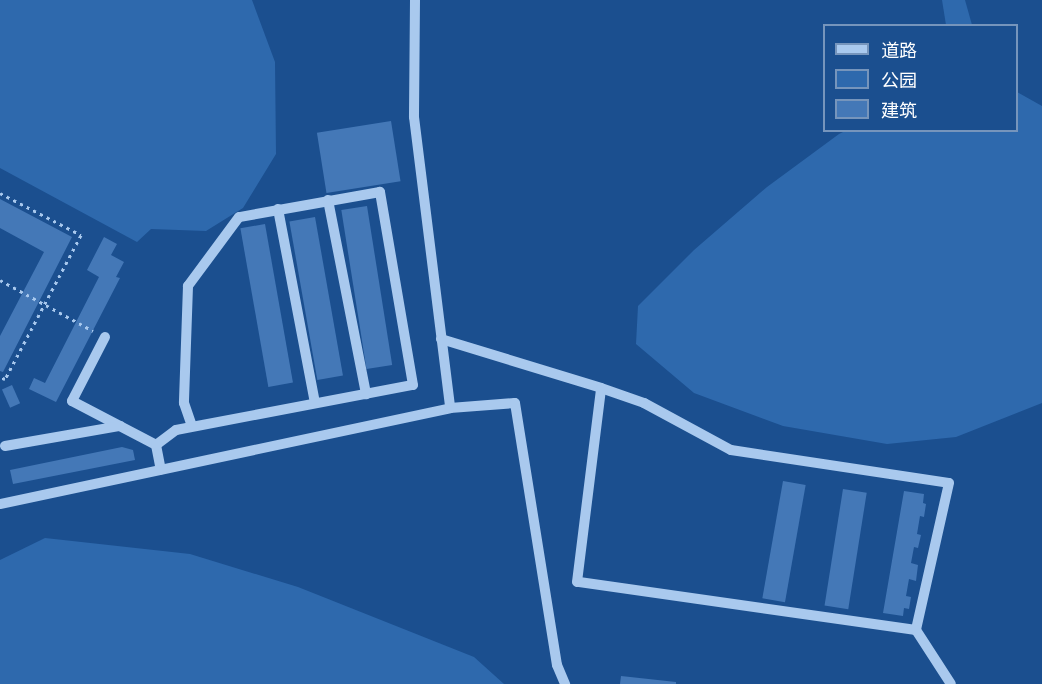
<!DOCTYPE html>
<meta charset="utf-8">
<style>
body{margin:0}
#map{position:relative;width:1042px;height:684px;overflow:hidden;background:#1b4f8f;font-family:"DM Sans","Noto Sans SC",sans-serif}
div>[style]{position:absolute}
.green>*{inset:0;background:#2e69ad}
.building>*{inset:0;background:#4478b7;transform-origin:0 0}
.path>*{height:3px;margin-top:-1.5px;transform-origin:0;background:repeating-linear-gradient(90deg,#a9c9ee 0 3px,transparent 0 7.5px)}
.minor>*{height:10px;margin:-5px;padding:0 5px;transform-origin:5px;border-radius:5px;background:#a9c9ee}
span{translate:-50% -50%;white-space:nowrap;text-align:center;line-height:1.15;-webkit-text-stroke:5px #1b4f8f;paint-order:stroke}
.legend{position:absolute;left:823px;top:24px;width:195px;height:108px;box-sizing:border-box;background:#1b4f8f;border:2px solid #7695bc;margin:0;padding:8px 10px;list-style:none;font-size:18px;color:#fff}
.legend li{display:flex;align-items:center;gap:12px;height:30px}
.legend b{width:30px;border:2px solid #7695bc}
</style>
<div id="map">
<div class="green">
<i style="clip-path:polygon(0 0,252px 0,275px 62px,276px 154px,243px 208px,206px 231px,151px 229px,137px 242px,0 168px)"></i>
<i style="clip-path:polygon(942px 0,965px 0,972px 25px,946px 25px)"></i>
<i style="clip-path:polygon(1017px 92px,1042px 106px,1042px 403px,956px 437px,887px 444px,783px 426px,694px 393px,636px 344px,638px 306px,694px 250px,767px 187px,839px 134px,847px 130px,1016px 130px)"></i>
<i style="clip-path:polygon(45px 538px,190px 554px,298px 587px,474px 657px,504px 684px,0 684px,0 560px)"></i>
</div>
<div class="building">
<i style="left:391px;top:121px;width:61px;height:75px;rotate:81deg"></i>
<i style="clip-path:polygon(0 199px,72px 237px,3px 372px,0 371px,0 336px,44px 252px,0 228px)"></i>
<i style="left:367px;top:206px;width:161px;height:26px;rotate:81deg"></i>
<i style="left:315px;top:217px;width:161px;height:26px;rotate:80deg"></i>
<i style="left:265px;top:224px;width:161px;height:25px;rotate:80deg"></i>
<i style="clip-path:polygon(104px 237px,117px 244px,111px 255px,124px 262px,116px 277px,120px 278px,56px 402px,29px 389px,34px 378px,45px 383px,99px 277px,87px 270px)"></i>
<i style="left:12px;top:385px;width:20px;height:11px;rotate:66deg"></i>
<i style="clip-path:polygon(122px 447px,133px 450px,135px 460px,13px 484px,10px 470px)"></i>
<i style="left:783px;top:481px;width:23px;height:119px;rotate:10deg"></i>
<i style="left:843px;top:489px;width:24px;height:118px;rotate:9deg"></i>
<i style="clip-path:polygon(904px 491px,924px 494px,923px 503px,926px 504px,924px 517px,920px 516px,917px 534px,921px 535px,918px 548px,914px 547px,911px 563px,918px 565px,916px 581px,909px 579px,906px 596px,911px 597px,909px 609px,904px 608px,903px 616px,883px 613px)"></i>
<i style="clip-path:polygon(621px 676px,676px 682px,676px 684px,620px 684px)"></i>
</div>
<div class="path">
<i style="left:0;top:193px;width:91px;rotate:27.4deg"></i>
<i style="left:81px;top:235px;width:163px;rotate:117.8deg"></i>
<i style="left:5px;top:379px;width:5px;rotate:-158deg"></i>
<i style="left:0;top:280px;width:106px;rotate:28.7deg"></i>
</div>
<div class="minor">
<i style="left:415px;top:0;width:117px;rotate:90.5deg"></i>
<i style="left:414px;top:117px;width:293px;rotate:82.9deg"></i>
<i style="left:328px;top:200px;width:198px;rotate:78.9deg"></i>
<i style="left:278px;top:209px;width:197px;rotate:79.2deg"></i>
<i style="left:105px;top:337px;width:72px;rotate:117.3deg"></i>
<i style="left:72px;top:401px;width:95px;rotate:27.6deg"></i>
<i style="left:156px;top:445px;width:25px;rotate:79deg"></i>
<i style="left:441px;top:339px;width:167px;rotate:17deg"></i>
<i style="left:601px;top:388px;width:46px;rotate:19.2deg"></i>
<i style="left:644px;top:403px;width:99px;rotate:28.4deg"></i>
<i style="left:731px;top:450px;width:220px;rotate:8.6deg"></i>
<i style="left:949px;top:483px;width:151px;rotate:102.7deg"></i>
<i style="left:916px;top:630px;width:342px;rotate:-171.9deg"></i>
<i style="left:577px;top:582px;width:195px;rotate:-82.9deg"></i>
<i style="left:156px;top:445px;width:25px;rotate:-37deg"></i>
<i style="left:176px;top:430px;width:241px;rotate:-10.8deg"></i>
<i style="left:413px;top:385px;width:196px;rotate:-99.7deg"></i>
<i style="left:380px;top:192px;width:143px;rotate:169.9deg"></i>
<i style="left:239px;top:217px;width:86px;rotate:126.5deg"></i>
<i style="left:188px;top:286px;width:117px;rotate:92deg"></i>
<i style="left:184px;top:403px;width:24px;rotate:71deg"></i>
<i style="left:5px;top:446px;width:117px;rotate:-9.9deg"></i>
<i style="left:0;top:504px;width:460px;rotate:-12deg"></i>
<i style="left:450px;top:408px;width:65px;rotate:-4.4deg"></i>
<i style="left:515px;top:403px;width:265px;rotate:80.9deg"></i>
<i style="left:557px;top:665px;width:21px;rotate:67deg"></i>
<i style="left:916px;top:630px;width:64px;rotate:57.1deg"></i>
</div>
<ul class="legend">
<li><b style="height:8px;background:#a9c9ee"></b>道路</li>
<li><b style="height:16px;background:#2e69ad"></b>公园</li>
<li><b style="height:16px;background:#4478b7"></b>建筑</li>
</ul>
</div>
